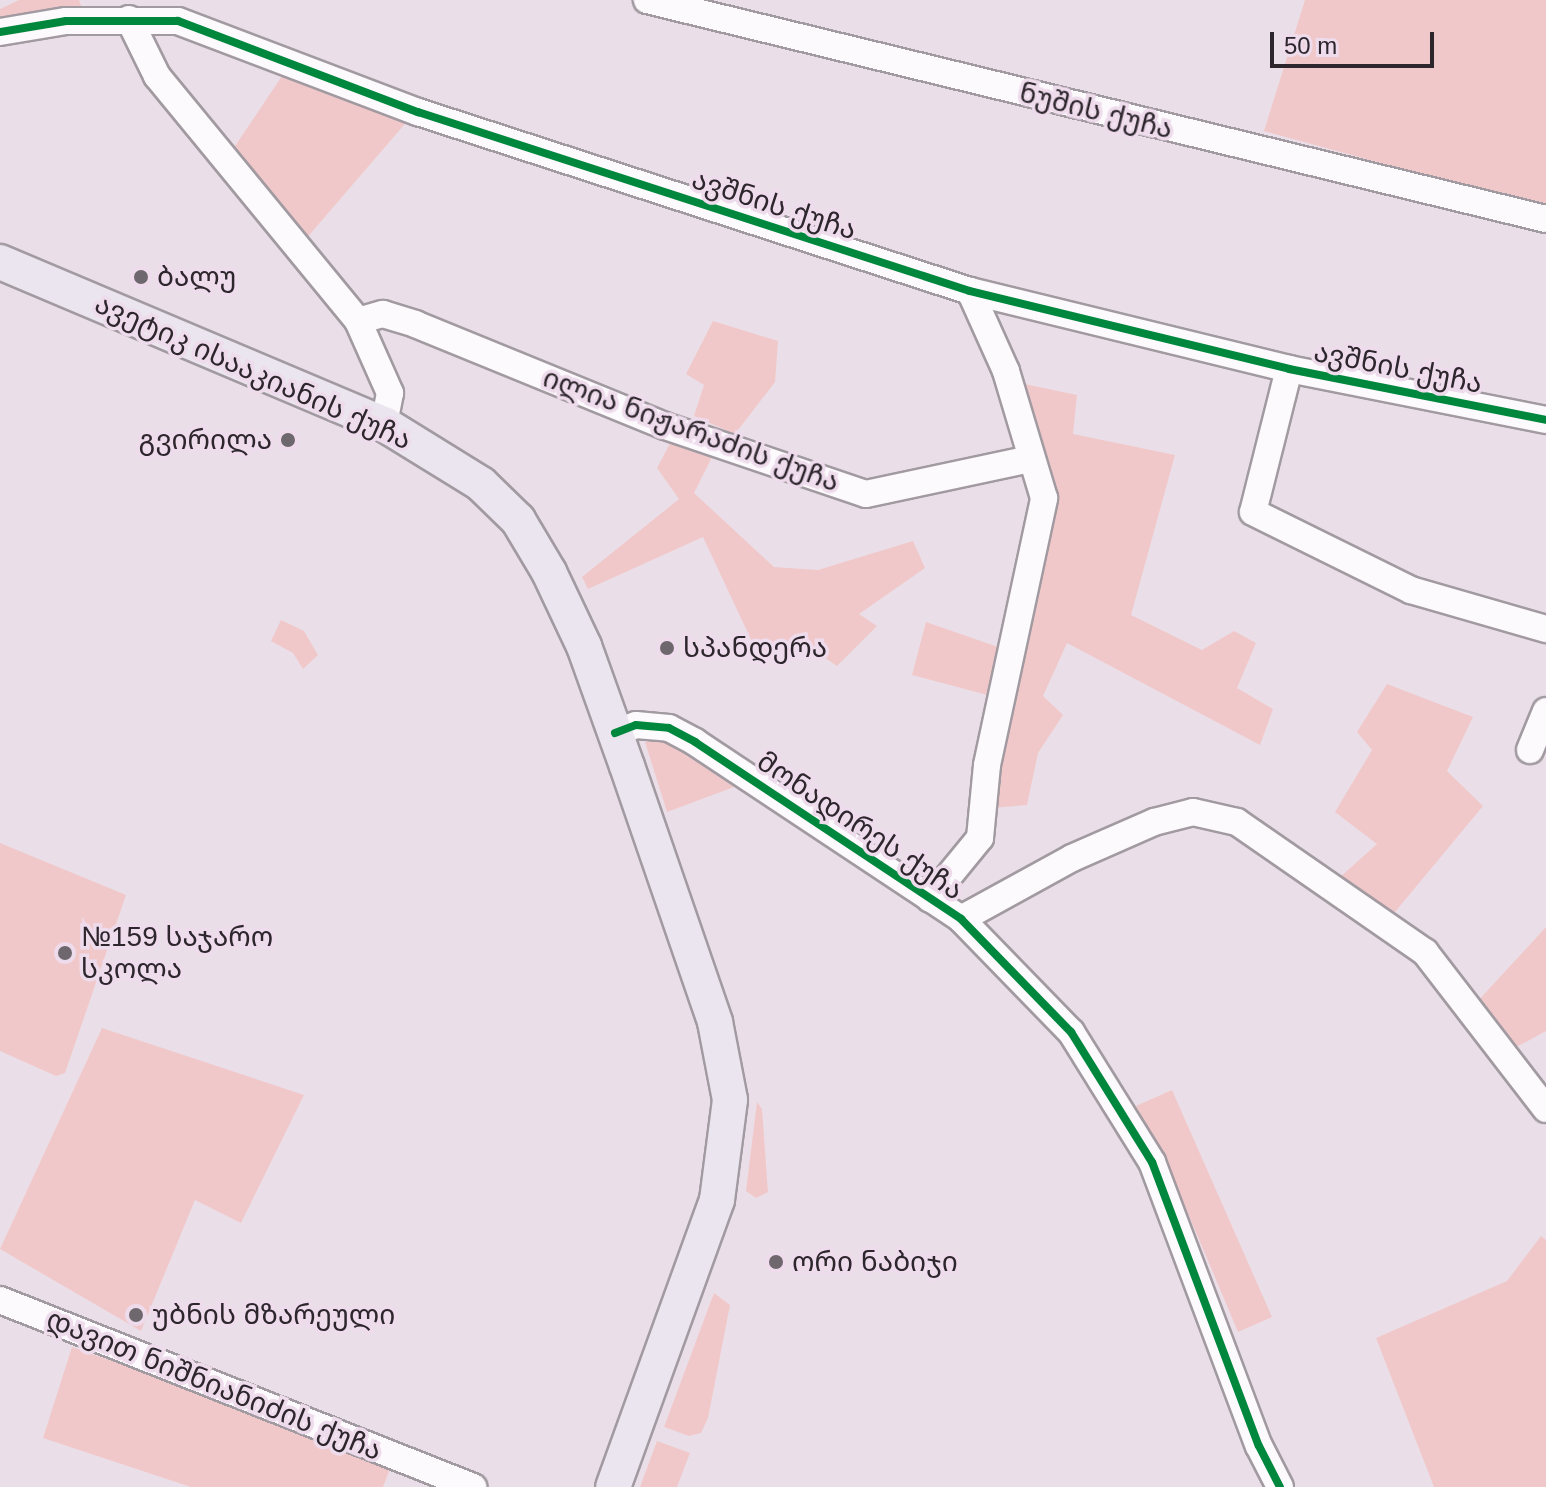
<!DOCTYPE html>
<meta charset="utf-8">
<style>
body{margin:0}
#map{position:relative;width:1546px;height:1487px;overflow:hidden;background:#eadfe8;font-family:Arial,"Noto Sans Georgian",sans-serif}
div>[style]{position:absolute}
.green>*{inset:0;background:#f1c8c9}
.roads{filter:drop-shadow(2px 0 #a29aa1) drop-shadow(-2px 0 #a29aa1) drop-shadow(0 2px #a29aa1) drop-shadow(0 -2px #a29aa1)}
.minor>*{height:26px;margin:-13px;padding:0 13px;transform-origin:13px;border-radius:13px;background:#fcfafc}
.major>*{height:34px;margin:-17px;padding:0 17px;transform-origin:17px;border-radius:17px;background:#eae5ee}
.cycleway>*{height:8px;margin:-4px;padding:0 4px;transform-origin:4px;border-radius:4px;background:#00873e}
.dots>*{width:22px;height:22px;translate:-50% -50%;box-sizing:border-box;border:4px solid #eedbec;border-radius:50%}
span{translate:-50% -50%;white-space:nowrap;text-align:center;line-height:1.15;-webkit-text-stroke:7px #eedbec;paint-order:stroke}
.street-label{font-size:28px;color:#2d262d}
.poi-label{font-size:28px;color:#2d262d}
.left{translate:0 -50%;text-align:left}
.right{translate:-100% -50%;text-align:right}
.scale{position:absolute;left:1270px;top:32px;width:164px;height:36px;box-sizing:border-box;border:4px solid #2d262d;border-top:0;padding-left:10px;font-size:24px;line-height:28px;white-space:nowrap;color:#2d262d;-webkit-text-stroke:6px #eedbec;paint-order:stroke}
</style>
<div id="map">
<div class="green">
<i style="clip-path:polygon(19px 0,79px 0,82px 8px,0 23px,0 9px)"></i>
<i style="clip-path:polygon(1305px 0,1546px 0,1546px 208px,1264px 131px)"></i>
<i style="clip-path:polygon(284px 73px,410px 118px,305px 240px,233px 149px)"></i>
<i style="clip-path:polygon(713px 321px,778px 341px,775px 382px,735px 434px,694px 416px,704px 385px,686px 374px)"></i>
<i style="clip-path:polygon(1020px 383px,1077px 395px,1073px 434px,1175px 455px,1131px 615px,1202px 650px,1234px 631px,1256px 643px,1237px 688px,1273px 709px,1260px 745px,1067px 643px,1043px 696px,1063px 715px,1038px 753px,1027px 805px,992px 808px,1051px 502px)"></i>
<i style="clip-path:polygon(675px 434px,716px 449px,694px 493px,774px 567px,818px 570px,913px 541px,925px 568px,859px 614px,877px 626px,837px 666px,794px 637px,761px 661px,703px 537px,588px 589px,582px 577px,679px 499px,657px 468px)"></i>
<i style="clip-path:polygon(281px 620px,304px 631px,318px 655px,303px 669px,293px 653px,271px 641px)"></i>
<i style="clip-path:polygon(926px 622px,1004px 649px,995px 697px,912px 675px)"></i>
<i style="clip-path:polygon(1387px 684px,1473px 717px,1447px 771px,1483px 806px,1395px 912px,1339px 878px,1377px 844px,1335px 812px,1372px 750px,1357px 732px)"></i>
<i style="clip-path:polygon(658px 739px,671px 745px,734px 787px,667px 812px,645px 742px)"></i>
<i style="clip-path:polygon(0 843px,126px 895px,65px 1073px,56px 1076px,0 1051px)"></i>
<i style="clip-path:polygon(1546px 927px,1546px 1031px,1511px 1050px,1476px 1003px)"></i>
<i style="clip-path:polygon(102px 1028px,304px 1095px,241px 1223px,195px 1200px,141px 1331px,0 1249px)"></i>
<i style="clip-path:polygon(1172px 1090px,1272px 1317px,1238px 1332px,1166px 1161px,1136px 1106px)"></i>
<i style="clip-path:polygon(757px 1102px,762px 1109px,768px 1192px,756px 1198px,746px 1191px)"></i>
<i style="clip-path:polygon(1541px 1236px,1546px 1240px,1546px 1487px,1434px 1487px,1376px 1338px,1507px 1281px)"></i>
<i style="clip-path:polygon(714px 1293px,730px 1305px,708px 1418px,701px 1433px,689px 1436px,664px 1427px)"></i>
<i style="clip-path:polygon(72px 1347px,393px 1461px,383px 1487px,191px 1487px,43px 1438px)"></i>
<i style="clip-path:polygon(657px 1441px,690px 1453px,677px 1487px,640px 1487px)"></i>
</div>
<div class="roads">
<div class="minor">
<i style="left:647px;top:0;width:925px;rotate:13.69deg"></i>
<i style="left:129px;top:19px;width:64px;rotate:63.8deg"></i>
<i style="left:157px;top:76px;width:317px;rotate:50.6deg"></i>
<i style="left:358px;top:321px;width:79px;rotate:66deg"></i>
<i style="left:390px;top:393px;width:32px;rotate:101deg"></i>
<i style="left:0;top:32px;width:67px;rotate:-9.5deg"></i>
<i style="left:66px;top:21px;width:112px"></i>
<i style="left:178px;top:21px;width:257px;rotate:20.8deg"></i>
<i style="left:418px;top:112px;width:580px;rotate:17.97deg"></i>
<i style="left:970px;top:291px;width:328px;rotate:13.7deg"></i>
<i style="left:1289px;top:369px;width:262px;rotate:11.2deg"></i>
<i style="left:358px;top:321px;width:26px;rotate:-16deg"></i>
<i style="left:383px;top:314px;width:34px;rotate:17deg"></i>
<i style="left:415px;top:324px;width:270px;rotate:22.2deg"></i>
<i style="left:665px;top:426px;width:212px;rotate:18.7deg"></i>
<i style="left:866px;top:494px;width:168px;rotate:-12deg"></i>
<i style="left:1289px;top:369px;width:147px;rotate:104.1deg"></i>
<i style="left:1253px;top:512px;width:176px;rotate:26.3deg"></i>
<i style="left:1411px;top:590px;width:141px;rotate:16.1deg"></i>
<i style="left:615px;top:733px;width:22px;rotate:-21deg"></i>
<i style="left:636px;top:725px;width:33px;rotate:5deg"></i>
<i style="left:669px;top:728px;width:30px;rotate:28deg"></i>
<i style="left:695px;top:742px;width:320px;rotate:33.6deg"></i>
<i style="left:961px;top:919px;width:158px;rotate:45.8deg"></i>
<i style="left:1071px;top:1032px;width:153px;rotate:58.1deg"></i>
<i style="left:1152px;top:1162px;width:303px;rotate:69.4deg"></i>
<i style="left:1259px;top:1446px;width:46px;rotate:62.9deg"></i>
<i style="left:1530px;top:750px;width:42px;rotate:-67.7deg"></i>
<i style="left:930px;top:899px;width:79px;rotate:-50.7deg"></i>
<i style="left:980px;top:838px;width:73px;rotate:-84.5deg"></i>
<i style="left:987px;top:765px;width:273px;rotate:-77.9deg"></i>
<i style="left:1044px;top:498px;width:133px;rotate:-106.7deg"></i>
<i style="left:1006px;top:371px;width:88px;rotate:-114.2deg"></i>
<i style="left:961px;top:919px;width:127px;rotate:-28.8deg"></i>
<i style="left:1072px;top:858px;width:90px;rotate:-23.7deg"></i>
<i style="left:1154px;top:822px;width:40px;rotate:-14.4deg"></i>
<i style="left:1193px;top:812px;width:45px;rotate:12.8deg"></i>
<i style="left:1237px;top:822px;width:229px;rotate:34.7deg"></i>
<i style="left:1425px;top:952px;width:198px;rotate:52.4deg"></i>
<i style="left:0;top:1300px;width:509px;rotate:21.57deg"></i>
</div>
<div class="major">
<i style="left:0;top:262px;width:417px;rotate:22.9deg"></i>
<i style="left:384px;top:424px;width:114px;rotate:31.7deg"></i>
<i style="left:481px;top:484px;width:52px;rotate:44.2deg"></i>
<i style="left:518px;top:520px;width:61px;rotate:59.2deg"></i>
<i style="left:549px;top:572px;width:82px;rotate:64.7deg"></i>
<i style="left:584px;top:646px;width:127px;rotate:70.3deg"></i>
<i style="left:627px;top:766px;width:271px;rotate:71deg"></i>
<i style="left:715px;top:1022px;width:79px;rotate:79.1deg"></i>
<i style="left:730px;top:1100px;width:101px;rotate:97.4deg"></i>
<i style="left:717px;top:1200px;width:305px;rotate:109.9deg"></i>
</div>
</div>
<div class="cycleway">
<i style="left:0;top:32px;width:67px;rotate:-9.5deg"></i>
<i style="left:66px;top:21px;width:112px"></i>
<i style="left:178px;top:21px;width:257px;rotate:20.8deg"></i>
<i style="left:418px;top:112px;width:580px;rotate:17.97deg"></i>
<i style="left:970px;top:291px;width:328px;rotate:13.7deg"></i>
<i style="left:1289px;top:369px;width:262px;rotate:11.2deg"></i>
<i style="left:615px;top:733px;width:22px;rotate:-21deg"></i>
<i style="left:636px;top:725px;width:33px;rotate:5deg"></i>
<i style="left:669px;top:728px;width:30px;rotate:28deg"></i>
<i style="left:695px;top:742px;width:320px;rotate:33.6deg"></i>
<i style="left:961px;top:919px;width:158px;rotate:45.8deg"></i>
<i style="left:1071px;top:1032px;width:153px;rotate:58.1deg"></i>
<i style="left:1152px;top:1162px;width:303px;rotate:69.4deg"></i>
<i style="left:1259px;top:1446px;width:46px;rotate:62.9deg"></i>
</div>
<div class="dots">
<i style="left:141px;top:277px;background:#6f676e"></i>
<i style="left:288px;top:440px;background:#6f676e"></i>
<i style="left:667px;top:648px;background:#6f676e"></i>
<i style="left:65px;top:953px;background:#6f676e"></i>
<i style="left:776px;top:1262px;background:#6f676e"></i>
<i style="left:136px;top:1315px;background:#6f676e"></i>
</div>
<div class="street-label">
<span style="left:1096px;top:111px;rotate:14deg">ნუშის ქუჩა</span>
<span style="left:774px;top:205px;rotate:18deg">ავშნის ქუჩა</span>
<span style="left:1398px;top:368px;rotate:11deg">ავშნის ქუჩა</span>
<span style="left:253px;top:372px;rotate:24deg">ავეტიკ ისააკიანის ქუჩა</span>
<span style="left:691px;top:430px;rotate:20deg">ილია ნიჟარაძის ქუჩა</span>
<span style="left:860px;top:826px;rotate:34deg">მონადირეს ქუჩა</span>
<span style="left:214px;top:1385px;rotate:22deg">დავით ნიშნიანიძის ქუჩა</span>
</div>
<div class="poi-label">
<span class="left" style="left:157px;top:277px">ბალუ</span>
<span class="right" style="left:272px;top:440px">გვირილა</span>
<span class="left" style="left:683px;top:648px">სპანდერა</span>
<span class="left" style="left:81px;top:953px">№159 საჯარო<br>სკოლა</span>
<span class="left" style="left:792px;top:1262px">ორი ნაბიჯი</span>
<span class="left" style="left:152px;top:1315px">უბნის მზარეული</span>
</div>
<div class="scale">50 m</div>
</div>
